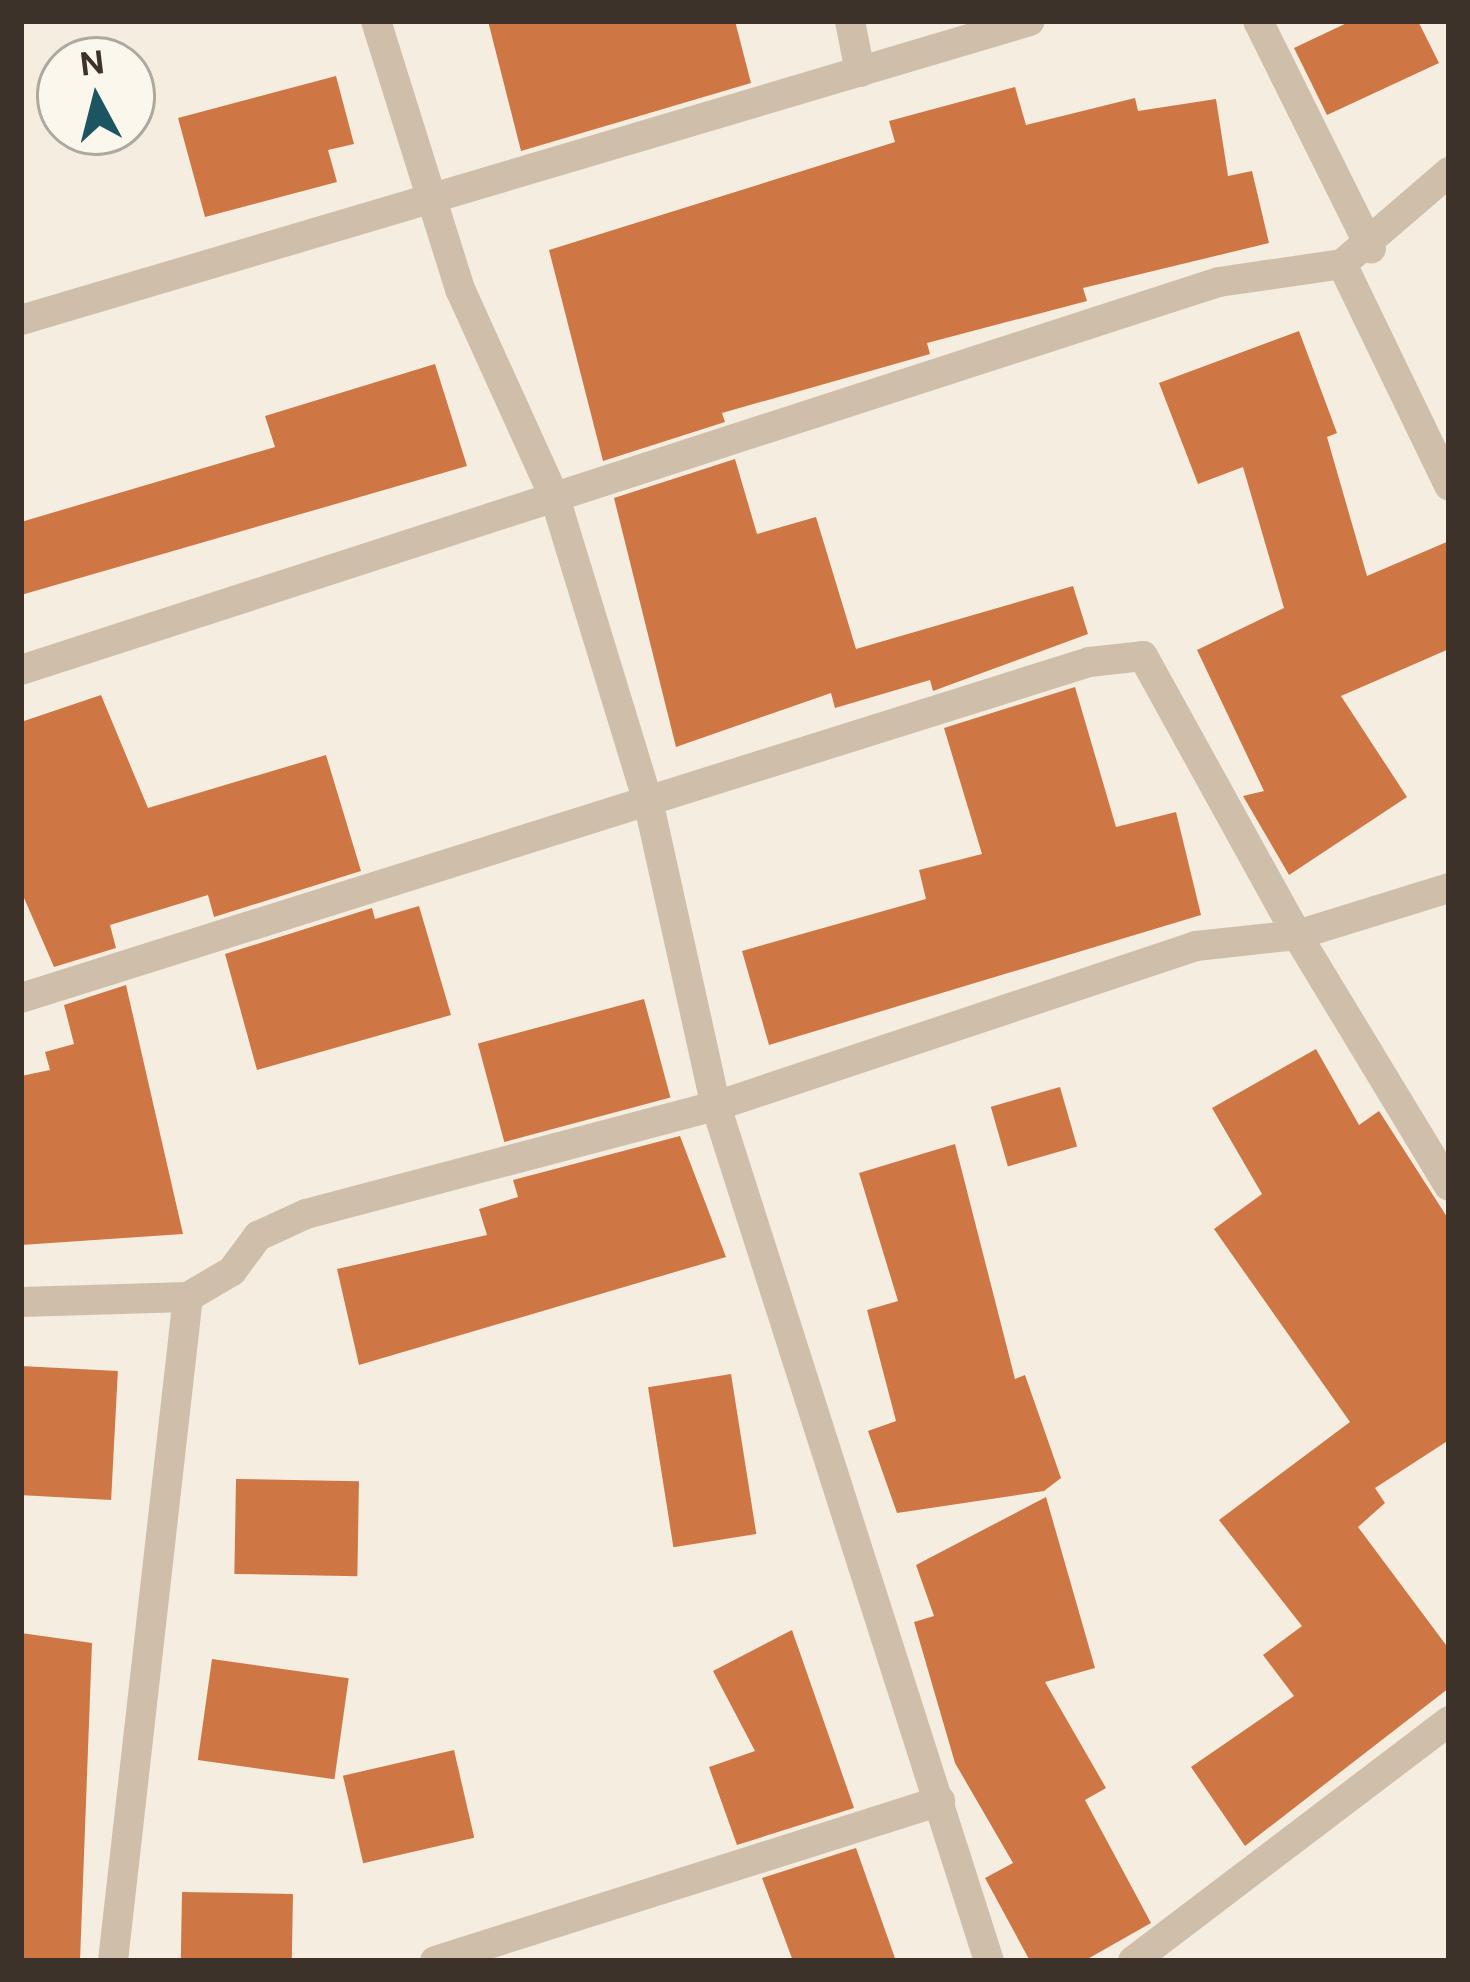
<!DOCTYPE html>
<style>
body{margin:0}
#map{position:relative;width:1470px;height:1982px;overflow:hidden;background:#f5eee0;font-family:"DM Sans",sans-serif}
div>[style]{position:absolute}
.building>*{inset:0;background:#ce7745;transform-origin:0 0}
.street>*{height:30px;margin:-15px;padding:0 15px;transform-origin:15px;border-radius:15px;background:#cfbfaa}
span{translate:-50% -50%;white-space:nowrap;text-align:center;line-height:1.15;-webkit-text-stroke:10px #fcf7ed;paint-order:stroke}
.frame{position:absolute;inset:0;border:24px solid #3c322a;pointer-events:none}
.north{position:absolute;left:36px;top:36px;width:120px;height:120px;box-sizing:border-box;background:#fcf7ed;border:3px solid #afa89f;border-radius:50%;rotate:353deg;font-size:33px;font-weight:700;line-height:48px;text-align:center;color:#3c322a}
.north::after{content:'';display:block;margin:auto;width:42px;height:54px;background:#1c5461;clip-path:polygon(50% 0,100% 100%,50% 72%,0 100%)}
</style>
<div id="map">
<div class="building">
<i style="clip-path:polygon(488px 21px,735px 21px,751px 83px,521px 151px)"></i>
<i style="clip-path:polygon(1351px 21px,1418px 21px,1439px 63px,1327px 115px,1294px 48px)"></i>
<i style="clip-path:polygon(336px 76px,354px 144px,328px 150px,337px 182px,205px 217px,178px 118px)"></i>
<i style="clip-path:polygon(1015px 87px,1026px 125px,1135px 98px,1138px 111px,1216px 99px,1228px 176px,1252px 171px,1269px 243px,1083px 288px,1087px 301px,927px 343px,930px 354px,722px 413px,725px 422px,603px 461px,549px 250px,895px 142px,889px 121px)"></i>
<i style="clip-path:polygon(1299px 331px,1337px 433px,1327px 437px,1367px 576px,1449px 541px,1449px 649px,1341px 696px,1407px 797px,1289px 875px,1243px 796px,1264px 791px,1197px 650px,1284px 608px,1243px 467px,1198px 484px,1159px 383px)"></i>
<i style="clip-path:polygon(435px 364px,467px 466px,21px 595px,21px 522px,275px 447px,265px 416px)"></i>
<i style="clip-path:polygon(735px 459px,757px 534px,816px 517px,856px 649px,1073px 586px,1088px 634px,933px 691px,930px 680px,835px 708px,831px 693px,676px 747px,614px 498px)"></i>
<i style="clip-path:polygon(1075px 687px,1116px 827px,1176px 812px,1201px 915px,769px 1045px,742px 951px,926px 899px,919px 870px,982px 854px,944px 728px)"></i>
<i style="clip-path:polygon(101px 695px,148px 808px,326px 755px,361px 871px,214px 917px,208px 895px,110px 925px,116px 948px,54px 967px,21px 891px,21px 722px)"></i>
<i style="clip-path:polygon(419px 906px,451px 1015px,257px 1070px,225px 954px,372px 908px,375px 919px)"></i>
<i style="clip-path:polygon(126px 985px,183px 1234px,21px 1245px,21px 1076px,50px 1070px,45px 1052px,74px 1044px,64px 1005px)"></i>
<i style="left:644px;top:999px;width:102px;height:172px;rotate:75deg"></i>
<i style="clip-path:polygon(1316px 1049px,1359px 1125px,1379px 1111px,1449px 1220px,1449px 1440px,1375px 1488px,1385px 1503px,1358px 1527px,1449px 1649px,1449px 1688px,1245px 1846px,1191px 1767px,1294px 1696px,1263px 1655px,1302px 1626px,1219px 1520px,1350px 1422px,1214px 1229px,1262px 1194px,1212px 1108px)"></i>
<i style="left:1060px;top:1087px;width:62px;height:72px;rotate:74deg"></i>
<i style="clip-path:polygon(680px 1136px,726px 1257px,359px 1365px,337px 1269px,487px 1235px,479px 1209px,518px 1197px,513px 1180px)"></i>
<i style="clip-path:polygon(955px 1144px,1015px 1379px,1025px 1375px,1061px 1478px,1044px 1491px,897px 1513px,868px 1431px,896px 1421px,867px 1310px,898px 1301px,859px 1173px)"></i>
<i style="left:21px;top:1366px;width:97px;height:129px;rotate:3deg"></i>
<i style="left:731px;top:1374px;width:162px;height:84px;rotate:81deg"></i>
<i style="left:236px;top:1479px;width:123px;height:95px;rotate:1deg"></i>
<i style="clip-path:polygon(1046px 1497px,1095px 1668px,1045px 1682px,1106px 1788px,1085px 1800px,1151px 1923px,1084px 1961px,1030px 1961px,985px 1878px,1013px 1863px,955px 1763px,914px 1622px,934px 1616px,916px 1565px)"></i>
<i style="clip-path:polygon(792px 1630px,854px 1808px,737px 1845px,709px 1767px,755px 1751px,713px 1671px)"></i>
<i style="clip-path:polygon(21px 1633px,92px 1643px,80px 1961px,21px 1961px)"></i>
<i style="left:212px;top:1659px;width:138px;height:102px;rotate:8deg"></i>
<i style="left:454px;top:1750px;width:90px;height:114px;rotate:77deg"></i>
<i style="clip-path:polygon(856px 1848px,896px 1961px,793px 1961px,762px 1878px)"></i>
<i style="left:182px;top:1892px;width:111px;height:69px;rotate:1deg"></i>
</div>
<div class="street">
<i style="left:376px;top:21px;width:281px;rotate:72.6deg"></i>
<i style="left:460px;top:289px;width:233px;rotate:65.6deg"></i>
<i style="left:556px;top:501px;width:318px;rotate:73deg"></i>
<i style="left:649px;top:805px;width:308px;rotate:77.5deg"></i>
<i style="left:716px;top:1106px;width:898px;rotate:72.29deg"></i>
<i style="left:850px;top:21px;width:52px;rotate:78.9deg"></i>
<i style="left:1258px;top:21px;width:254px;rotate:63.6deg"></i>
<i style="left:1342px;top:264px;width:246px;rotate:64.2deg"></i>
<i style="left:21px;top:320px;width:1052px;rotate:-16.51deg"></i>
<i style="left:21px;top:670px;width:1259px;rotate:-17.95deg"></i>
<i style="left:1219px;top:282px;width:124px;rotate:-8.3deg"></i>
<i style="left:1342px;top:264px;width:141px;rotate:-40.7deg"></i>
<i style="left:21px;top:998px;width:1120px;rotate:-17.46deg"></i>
<i style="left:1089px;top:662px;width:54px;rotate:-6.3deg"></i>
<i style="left:1143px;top:656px;width:319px;rotate:61.1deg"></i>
<i style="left:1297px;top:935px;width:159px;rotate:-17.2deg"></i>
<i style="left:21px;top:1302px;width:167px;rotate:-1.7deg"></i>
<i style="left:188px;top:1297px;width:51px;rotate:-30.6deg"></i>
<i style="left:232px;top:1271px;width:44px;rotate:-53.4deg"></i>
<i style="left:258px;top:1236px;width:53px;rotate:-24.6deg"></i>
<i style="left:306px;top:1214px;width:424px;rotate:-14.8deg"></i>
<i style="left:716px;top:1106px;width:506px;rotate:-18.43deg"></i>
<i style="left:1196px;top:946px;width:102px;rotate:-6.2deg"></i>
<i style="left:1297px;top:935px;width:293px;rotate:58.8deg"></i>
<i style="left:113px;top:1961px;width:668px;rotate:-83.56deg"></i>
<i style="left:435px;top:1961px;width:530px;rotate:-17.58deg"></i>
<i style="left:1133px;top:1961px;width:397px;rotate:-37.2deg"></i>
</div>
<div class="frame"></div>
<div class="north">N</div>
</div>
